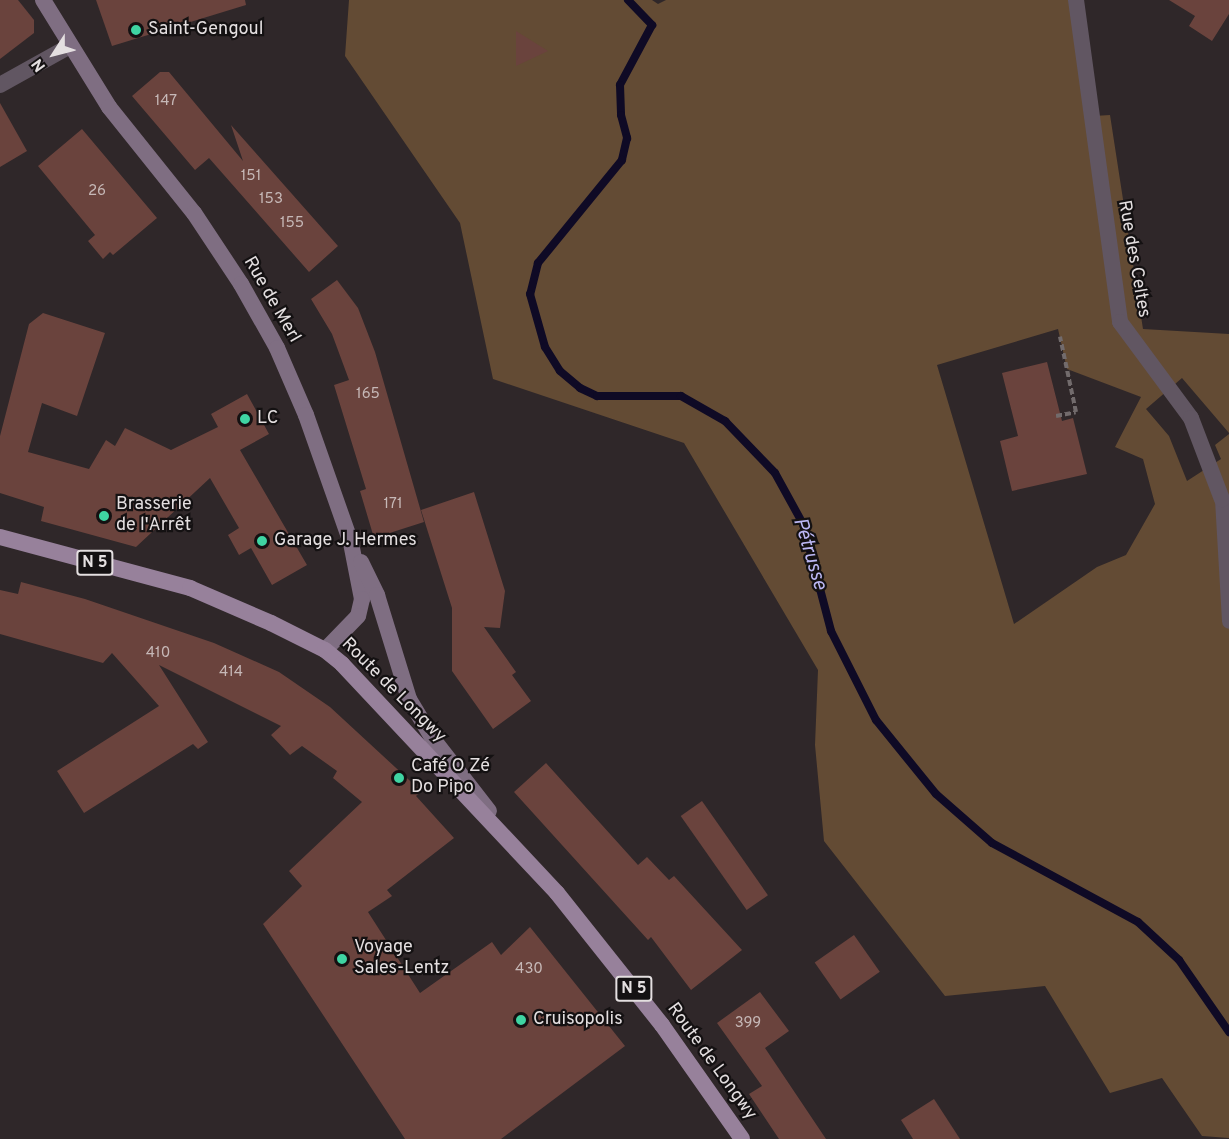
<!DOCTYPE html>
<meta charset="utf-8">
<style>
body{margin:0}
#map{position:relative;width:1229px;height:1139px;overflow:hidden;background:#2f2729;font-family:Overpass,sans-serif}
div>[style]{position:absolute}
.green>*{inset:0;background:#634b34}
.stream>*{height:8px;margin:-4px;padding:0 4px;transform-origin:4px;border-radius:4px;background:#0f0a25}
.building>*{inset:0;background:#6a433d;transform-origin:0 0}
.path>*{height:4px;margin-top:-2px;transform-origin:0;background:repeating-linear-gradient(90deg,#726b6c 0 6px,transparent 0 9px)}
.service>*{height:15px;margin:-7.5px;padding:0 7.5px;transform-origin:7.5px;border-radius:7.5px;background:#615662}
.minor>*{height:16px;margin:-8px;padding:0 8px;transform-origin:8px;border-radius:8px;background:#615662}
.secondary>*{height:16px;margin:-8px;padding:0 8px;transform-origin:8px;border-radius:8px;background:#7f6e82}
.primary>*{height:16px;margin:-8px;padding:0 8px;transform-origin:8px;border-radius:8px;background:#97819b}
.dots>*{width:16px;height:16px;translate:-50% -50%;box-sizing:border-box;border:3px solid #141112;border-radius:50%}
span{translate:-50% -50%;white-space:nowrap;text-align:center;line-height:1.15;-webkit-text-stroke:4.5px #141112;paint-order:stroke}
.number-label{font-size:15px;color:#c6b8b7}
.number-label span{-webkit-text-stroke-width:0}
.shield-label span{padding:2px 4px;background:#141112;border:2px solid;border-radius:4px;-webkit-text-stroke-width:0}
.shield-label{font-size:16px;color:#e4dfe0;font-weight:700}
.poi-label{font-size:18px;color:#e4dfe0}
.left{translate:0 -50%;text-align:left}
.street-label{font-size:18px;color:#e4dfe0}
.water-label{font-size:20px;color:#bbb7f3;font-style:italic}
.north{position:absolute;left:24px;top:24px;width:60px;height:60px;-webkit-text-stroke:4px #141112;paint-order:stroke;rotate:234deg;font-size:16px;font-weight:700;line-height:24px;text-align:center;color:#e4dfe0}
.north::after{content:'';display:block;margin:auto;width:21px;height:27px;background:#e4dfe0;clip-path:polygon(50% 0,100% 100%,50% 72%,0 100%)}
</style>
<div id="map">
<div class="green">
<i style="clip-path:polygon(evenodd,349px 0,652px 0,658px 4px,666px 0,1076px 0,1094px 116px,1110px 115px,1143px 329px,1229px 334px,1229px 433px,1182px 378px,1146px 409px,1169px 436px,1187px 481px,1221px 459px,1215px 445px,1229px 434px,1229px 1138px,1202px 1136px,1162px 1078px,1110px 1093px,1045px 986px,945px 996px,824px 841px,815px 745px,818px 670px,684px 443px,493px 379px,460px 223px,345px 56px,349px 0,1058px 329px,1067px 369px,1141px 397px,1115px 447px,1143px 459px,1155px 504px,1126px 555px,1097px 567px,1014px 624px,937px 365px,1058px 329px)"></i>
</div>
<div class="stream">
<i style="left:628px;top:0;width:35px;rotate:46deg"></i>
<i style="left:652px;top:25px;width:68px;rotate:118.1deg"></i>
<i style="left:620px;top:85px;width:30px;rotate:88deg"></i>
<i style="left:621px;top:115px;width:24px;rotate:75deg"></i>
<i style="left:627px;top:138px;width:23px;rotate:103deg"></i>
<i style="left:622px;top:160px;width:133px;rotate:129.2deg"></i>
<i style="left:538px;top:263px;width:32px;rotate:104deg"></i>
<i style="left:530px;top:294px;width:55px;rotate:74.2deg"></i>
<i style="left:545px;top:347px;width:28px;rotate:58deg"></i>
<i style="left:560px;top:371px;width:26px;rotate:40deg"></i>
<i style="left:580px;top:388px;width:19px;rotate:25deg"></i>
<i style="left:597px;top:396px;width:84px"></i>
<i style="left:681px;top:396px;width:51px;rotate:29.6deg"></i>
<i style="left:725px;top:421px;width:72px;rotate:46.1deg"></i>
<i style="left:775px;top:473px;width:58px;rotate:61.2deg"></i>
<i style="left:803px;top:524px;width:111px;rotate:75.3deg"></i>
<i style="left:831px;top:631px;width:100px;rotate:63.2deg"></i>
<i style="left:876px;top:720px;width:95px;rotate:51deg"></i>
<i style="left:936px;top:794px;width:74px;rotate:41.2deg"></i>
<i style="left:992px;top:843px;width:166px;rotate:28.4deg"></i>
<i style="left:1138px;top:922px;width:56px;rotate:42.8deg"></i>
<i style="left:1179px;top:960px;width:88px;rotate:55.2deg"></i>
</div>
<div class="building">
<i style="clip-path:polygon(0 0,18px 0,34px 20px,34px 33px,0 59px)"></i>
<i style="clip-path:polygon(96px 0,245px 0,246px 5px,112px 46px)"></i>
<i style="clip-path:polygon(1169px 0,1229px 0,1229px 14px,1212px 41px,1189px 26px,1195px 16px)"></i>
<i style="clip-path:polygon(516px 31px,548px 51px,516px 66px)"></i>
<i style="clip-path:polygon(160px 72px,169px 72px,243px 161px,231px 125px,338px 246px,309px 272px,209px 158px,195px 170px,132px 96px)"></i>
<i style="clip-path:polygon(0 103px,27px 151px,0 167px)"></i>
<i style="clip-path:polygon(82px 129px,157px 218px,113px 255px,110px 252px,103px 259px,88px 241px,95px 235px,38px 166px)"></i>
<i style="clip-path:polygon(337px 280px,358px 308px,375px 352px,424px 522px,374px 538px,360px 491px,366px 489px,334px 385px,349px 380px,332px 334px,311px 299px)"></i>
<i style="clip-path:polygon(43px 313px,105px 333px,77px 416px,42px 403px,28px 452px,89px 469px,106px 440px,115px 446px,125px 428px,171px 450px,218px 427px,211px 414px,247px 394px,269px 434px,240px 450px,307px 565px,272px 585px,251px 548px,239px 555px,228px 535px,239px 528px,210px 478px,136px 547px,41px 521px,44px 507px,0 493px,0 436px,29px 324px)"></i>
<i style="clip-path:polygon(1047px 362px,1062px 421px,1073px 418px,1087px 474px,1012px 491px,1000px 441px,1018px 436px,1002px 373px)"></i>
<i style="clip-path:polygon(474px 492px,505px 591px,500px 628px,484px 627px,516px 672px,512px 675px,531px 701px,493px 729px,452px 671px,452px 608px,421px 510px)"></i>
<i style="clip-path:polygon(21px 582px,85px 599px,214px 643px,279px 672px,330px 707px,421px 791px,416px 796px,454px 838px,387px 890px,392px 896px,368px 912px,420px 993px,492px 942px,501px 955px,530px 927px,625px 1046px,501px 1139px,405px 1139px,263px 924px,302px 886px,289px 871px,362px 802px,333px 778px,337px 771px,302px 746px,290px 755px,271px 735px,281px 726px,159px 665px,208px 742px,198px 749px,193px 744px,84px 813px,57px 771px,159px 706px,112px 653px,103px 663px,0 634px,0 590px,18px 594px)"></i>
<i style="clip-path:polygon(546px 763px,638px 865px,647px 857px,669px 880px,674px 876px,742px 950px,691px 990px,651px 937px,648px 940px,514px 792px)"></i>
<i style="left:702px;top:801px;width:115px;height:26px;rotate:55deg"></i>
<i style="left:854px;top:935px;width:45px;height:48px;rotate:55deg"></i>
<i style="clip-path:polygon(760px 992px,789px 1031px,765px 1048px,826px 1139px,779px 1139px,749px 1094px,762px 1086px,717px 1023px)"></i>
<i style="clip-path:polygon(934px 1099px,960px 1139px,913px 1139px,901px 1120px)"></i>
</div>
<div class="path">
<i style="left:1056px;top:416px;width:20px;rotate:-11deg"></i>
<i style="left:1076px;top:412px;width:77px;rotate:-102deg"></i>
</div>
<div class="service">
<i style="left:1222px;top:499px;width:122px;rotate:86.7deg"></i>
</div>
<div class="minor">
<i style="left:1076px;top:0;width:325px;rotate:82.2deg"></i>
<i style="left:1120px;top:322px;width:119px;rotate:53.5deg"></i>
<i style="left:1191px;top:418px;width:87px;rotate:69.1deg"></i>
<i style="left:0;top:85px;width:80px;rotate:-29.1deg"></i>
</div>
<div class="secondary">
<i style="left:43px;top:0;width:126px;rotate:58.3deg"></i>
<i style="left:109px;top:107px;width:136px;rotate:51.3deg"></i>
<i style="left:194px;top:213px;width:85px;rotate:56.5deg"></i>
<i style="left:241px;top:284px;width:73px;rotate:60.6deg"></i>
<i style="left:277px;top:348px;width:73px;rotate:66.6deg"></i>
<i style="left:306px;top:415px;width:136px;rotate:70.6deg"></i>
<i style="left:351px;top:543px;width:57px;rotate:78.9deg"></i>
<i style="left:362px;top:599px;width:17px;rotate:103deg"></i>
<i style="left:358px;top:616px;width:47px;rotate:134.1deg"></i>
<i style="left:361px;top:562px;width:37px;rotate:64deg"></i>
<i style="left:377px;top:595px;width:109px;rotate:72.9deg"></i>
<i style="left:409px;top:699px;width:47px;rotate:59deg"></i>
<i style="left:433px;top:739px;width:91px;rotate:52.1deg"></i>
</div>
<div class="primary">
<i style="left:0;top:537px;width:197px;rotate:15deg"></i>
<i style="left:190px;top:588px;width:88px;rotate:23.4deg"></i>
<i style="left:271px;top:623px;width:60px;rotate:26.6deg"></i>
<i style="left:325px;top:650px;width:22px;rotate:39deg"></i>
<i style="left:342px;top:664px;width:314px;rotate:46.8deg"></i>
<i style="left:557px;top:893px;width:169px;rotate:51.5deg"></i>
<i style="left:662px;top:1025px;width:139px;rotate:54.9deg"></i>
</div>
<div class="dots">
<i style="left:136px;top:30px;background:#3fd4a2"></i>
<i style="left:245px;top:419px;background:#3fd4a2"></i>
<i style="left:104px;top:516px;background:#3fd4a2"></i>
<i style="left:262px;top:541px;background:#3fd4a2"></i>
<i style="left:399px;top:778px;background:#3fd4a2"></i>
<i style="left:342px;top:959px;background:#3fd4a2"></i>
<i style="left:521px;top:1020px;background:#3fd4a2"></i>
</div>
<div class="number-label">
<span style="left:166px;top:102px">147</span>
<span style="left:251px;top:177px">151</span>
<span style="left:97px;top:192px">26</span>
<span style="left:271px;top:200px">153</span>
<span style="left:292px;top:224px">155</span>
<span style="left:368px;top:395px">165</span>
<span style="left:393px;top:505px">171</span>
<span style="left:158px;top:654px">410</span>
<span style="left:231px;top:673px">414</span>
<span style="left:529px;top:970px">430</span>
<span style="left:748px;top:1024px">399</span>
</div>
<div class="shield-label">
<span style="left:95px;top:563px">N 5</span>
<span style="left:634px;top:989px">N 5</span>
</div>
<div class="poi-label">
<span class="left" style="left:148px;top:30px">Saint-Gengoul</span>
<span class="left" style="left:257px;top:419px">LC</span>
<span class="left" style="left:116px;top:516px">Brasserie<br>de l'Arrêt</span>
<span class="left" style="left:274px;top:541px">Garage J. Hermes</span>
<span class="left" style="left:411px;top:778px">Café O Zé<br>Do Pipo</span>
<span class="left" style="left:354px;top:959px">Voyage<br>Sales-Lentz</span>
<span class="left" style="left:533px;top:1020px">Cruisopolis</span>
</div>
<div class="street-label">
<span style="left:1133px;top:259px;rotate:80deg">Rue des Celtes</span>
<span style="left:271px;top:300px;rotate:60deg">Rue de Merl</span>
<span style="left:393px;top:691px;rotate:45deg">Route de Longwy</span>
<span style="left:711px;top:1062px;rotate:54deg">Route de Longwy</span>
</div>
<div class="water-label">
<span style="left:809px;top:554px;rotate:73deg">Pétrusse</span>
</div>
<div class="north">N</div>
</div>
